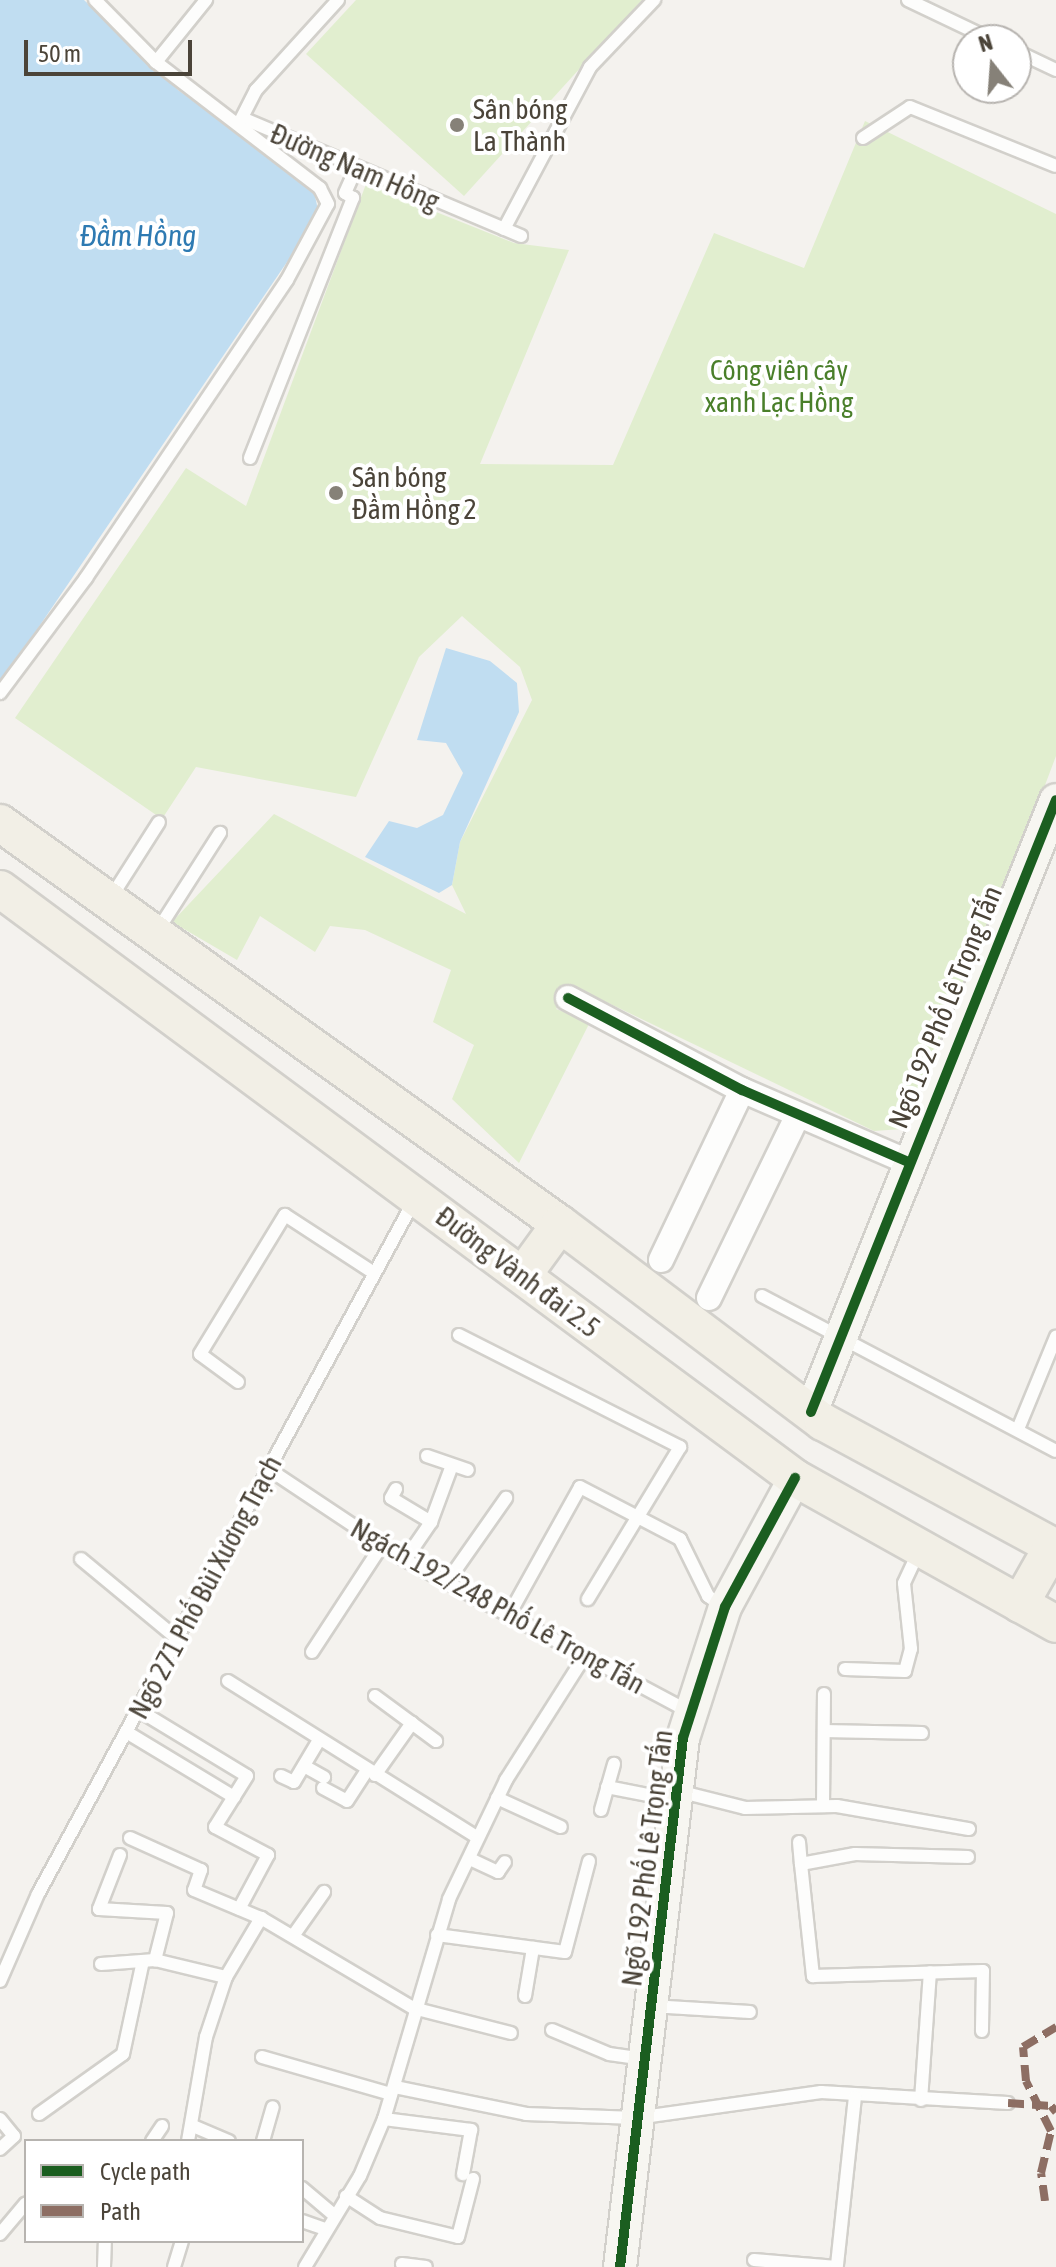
<!DOCTYPE html>
<meta charset="utf-8">
<style>
body{margin:0}
#map{position:relative;width:1056px;height:2267px;overflow:hidden;background:#f4f2ee;font-family:"Asap Condensed",sans-serif}
div>[style]{position:absolute}
.green>*{inset:0;background:#e1eecf}
.water>*{inset:0;background:#c0ddf1}
.roads{filter:drop-shadow(2px 0 #d2d0cb) drop-shadow(-2px 0 #d2d0cb) drop-shadow(0 2px #d2d0cb) drop-shadow(0 -2px #d2d0cb)}
.lane>*{height:12px;margin:-6px;padding:0 6px;transform-origin:6px;border-radius:6px;background:#fdfdfc}
.street>*{height:24px;margin:-12px;padding:0 12px;transform-origin:12px;border-radius:12px;background:#fdfdfc}
.secondary>*{height:32px;margin:-16px;padding:0 16px;transform-origin:16px;border-radius:16px;background:#f7f6f1}
.primary>*{height:36px;margin:-18px;padding:0 18px;transform-origin:18px;border-radius:18px;background:#f2efe6}
.quiet>*{height:8px;margin-top:-4px;transform-origin:0;background:repeating-linear-gradient(90deg,#8d6e63 0 16px,transparent 0 24px)}
.cycleway>*{height:10px;margin:-5px;padding:0 5px;transform-origin:5px;border-radius:5px;background:#1b5e20}
.dots>*{width:22px;height:22px;translate:-50% -50%;box-sizing:border-box;border:4px solid #fff;border-radius:50%}
span{translate:-50% -50%;white-space:nowrap;text-align:center;line-height:1.15;-webkit-text-stroke:8px #fff;paint-order:stroke}
.poi-label{font-size:28px;color:#4b4439}
.left{translate:0 -50%;text-align:left}
.street-label{font-size:28px;color:#4b4439}
.park-label{font-size:28px;color:#4a7f2a}
.water-label{font-size:30px;color:#2e7ab2;font-style:italic}
.legend{position:absolute;left:24px;top:2139px;width:280px;height:104px;box-sizing:border-box;background:#fff;border:2px solid #b7b4b0;margin:0;padding:10px 14px;list-style:none;font-size:24px;color:#4b4439}
.legend li{display:flex;align-items:center;gap:16px;height:40px}
.legend b{width:40px;border:2px solid #b7b4b0}
.north{position:absolute;left:952px;top:24px;width:80px;height:80px;box-sizing:border-box;background:#fff;border:2px solid #b7b4b0;border-radius:50%;rotate:343deg;font-size:22px;font-weight:700;line-height:32px;text-align:center;color:#4b4439}
.north::after{content:'';display:block;margin:auto;width:28px;height:36px;background:#868178;clip-path:polygon(50% 0,100% 100%,50% 72%,0 100%)}
.scale{position:absolute;left:24px;top:40px;width:168px;height:36px;box-sizing:border-box;border:4px solid #4b4439;border-top:0;padding-left:10px;font-size:24px;line-height:28px;white-space:nowrap;color:#4b4439;-webkit-text-stroke:6px #fff;paint-order:stroke}
</style>
<div id="map">
<div class="green">
<i style="clip-path:polygon(356px 0,642px 0,464px 196px,306px 54px)"></i>
<i style="clip-path:polygon(865px 121px,1056px 214px,1056px 756px,925px 1103px,902px 1129px,874px 1131px,571px 985px,556px 1009px,590px 1022px,519px 1163px,452px 1099px,474px 1045px,433px 1022px,451px 970px,365px 930px,330px 926px,315px 952px,260px 916px,237px 960px,172px 922px,274px 814px,466px 914px,452px 885px,460px 842px,532px 700px,520px 667px,462px 616px,419px 657px,356px 797px,196px 767px,162px 819px,15px 718px,186px 468px,246px 506px,366px 184px,514px 243px,569px 250px,480px 464px,613px 465px,714px 233px,804px 268px)"></i>
</div>
<div class="water">
<i style="clip-path:polygon(0 0,84px 0,178px 90px,298px 177px,314px 191px,319px 215px,0 684px)"></i>
<i style="clip-path:polygon(446px 648px,490px 661px,517px 683px,519px 712px,460px 842px,452px 885px,439px 893px,365px 857px,389px 821px,417px 828px,443px 815px,463px 773px,446px 743px,417px 740px)"></i>
</div>
<div class="roads">
<div class="lane">
<i style="left:338px;top:0;width:122px;rotate:132.3deg"></i>
<i style="left:256px;top:90px;width:31px;rotate:117deg"></i>
<i style="left:242px;top:118px;width:303px;rotate:22.9deg"></i>
<i style="left:908px;top:0;width:93px;rotate:25.5deg"></i>
<i style="left:1016px;top:51px;width:44px;rotate:25.4deg"></i>
<i style="left:156px;top:62px;width:80px;rotate:-51.1deg"></i>
<i style="left:863px;top:138px;width:56px;rotate:-33.4deg"></i>
<i style="left:910px;top:107px;width:157px;rotate:22deg"></i>
<i style="left:504px;top:229px;width:183px;rotate:-62deg"></i>
<i style="left:590px;top:67px;width:93px;rotate:-46.3deg"></i>
<i style="left:250px;top:458px;width:280px;rotate:-68.4deg"></i>
<i style="left:353px;top:198px;width:9px;rotate:-148deg"></i>
<i style="left:345px;top:193px;width:27px;rotate:-66deg"></i>
<i style="left:0;top:693px;width:144px;rotate:-53.2deg"></i>
<i style="left:86px;top:578px;width:359px;rotate:-56deg"></i>
<i style="left:287px;top:280px;width:86px;rotate:-61.7deg"></i>
<i style="left:328px;top:204px;width:18px;rotate:-117deg"></i>
<i style="left:320px;top:188px;width:207px;rotate:-142.5deg"></i>
<i style="left:156px;top:62px;width:87px;rotate:-134.5deg"></i>
<i style="left:110px;top:899px;width:91px;rotate:-57.5deg"></i>
<i style="left:156px;top:933px;width:119px;rotate:-57.4deg"></i>
<i style="left:762px;top:1296px;width:332px;rotate:27.8deg"></i>
<i style="left:459px;top:1335px;width:248px;rotate:26.9deg"></i>
<i style="left:680px;top:1447px;width:178px;rotate:121.2deg"></i>
<i style="left:238px;top:1382px;width:47px;rotate:-143.6deg"></i>
<i style="left:200px;top:1354px;width:163px;rotate:-58.6deg"></i>
<i style="left:285px;top:1215px;width:106px;rotate:33.1deg"></i>
<i style="left:1018px;top:1429px;width:100px;rotate:-67.6deg"></i>
<i style="left:427px;top:1456px;width:43px;rotate:18.9deg"></i>
<i style="left:267px;top:1468px;width:166px;rotate:33.7deg"></i>
<i style="left:405px;top:1560px;width:323px;rotate:28.1deg"></i>
<i style="left:396px;top:1489px;width:10px;rotate:119deg"></i>
<i style="left:391px;top:1498px;width:47px;rotate:31deg"></i>
<i style="left:81px;top:1559px;width:127px;rotate:39.6deg"></i>
<i style="left:405px;top:1560px;width:46px;rotate:-55.6deg"></i>
<i style="left:431px;top:1522px;width:58px;rotate:-69.7deg"></i>
<i style="left:447px;top:1582px;width:103px;rotate:-54.9deg"></i>
<i style="left:510px;top:1613px;width:144px;rotate:-60.9deg"></i>
<i style="left:580px;top:1487px;width:113px;rotate:27.5deg"></i>
<i style="left:680px;top:1539px;width:64px;rotate:63.8deg"></i>
<i style="left:708px;top:1596px;width:17px;rotate:36deg"></i>
<i style="left:312px;top:1652px;width:128px;rotate:-56.8deg"></i>
<i style="left:845px;top:1669px;width:60px;rotate:1.9deg"></i>
<i style="left:905px;top:1671px;width:23px;rotate:-75deg"></i>
<i style="left:911px;top:1649px;width:66px;rotate:-96.1deg"></i>
<i style="left:904px;top:1583px;width:35px;rotate:-65deg"></i>
<i style="left:228px;top:1681px;width:295px;rotate:32.1deg"></i>
<i style="left:375px;top:1696px;width:76px;rotate:36.4deg"></i>
<i style="left:140px;top:1711px;width:125px;rotate:31.3deg"></i>
<i style="left:247px;top:1776px;width:60px;rotate:122.1deg"></i>
<i style="left:215px;top:1827px;width:60px;rotate:27.8deg"></i>
<i style="left:268px;top:1855px;width:61px;rotate:118.2deg"></i>
<i style="left:824px;top:1731px;width:98px;rotate:1.2deg"></i>
<i style="left:128px;top:1733px;width:124px;rotate:31.1deg"></i>
<i style="left:304px;top:1766px;width:23px;rotate:29deg"></i>
<i style="left:375px;top:1775px;width:64px;rotate:-54.6deg"></i>
<i style="left:281px;top:1776px;width:14px;rotate:25deg"></i>
<i style="left:294px;top:1782px;width:49px;rotate:-59.2deg"></i>
<i style="left:607px;top:1787px;width:67px;rotate:11.1deg"></i>
<i style="left:323px;top:1788px;width:27px;rotate:28deg"></i>
<i style="left:347px;top:1801px;width:37px;rotate:-57deg"></i>
<i style="left:678px;top:1791px;width:69px;rotate:14.2deg"></i>
<i style="left:745px;top:1808px;width:92px;rotate:-1.2deg"></i>
<i style="left:837px;top:1806px;width:134px;rotate:9.9deg"></i>
<i style="left:497px;top:1798px;width:70px;rotate:24.4deg"></i>
<i style="left:823px;top:1806px;width:112px;rotate:-89.5deg"></i>
<i style="left:601px;top:1810px;width:48px;rotate:-74.2deg"></i>
<i style="left:130px;top:1838px;width:78px;rotate:24.3deg"></i>
<i style="left:201px;top:1870px;width:21px;rotate:109deg"></i>
<i style="left:194px;top:1890px;width:73px;rotate:22.7deg"></i>
<i style="left:261px;top:1918px;width:177px;rotate:30.6deg"></i>
<i style="left:413px;top:2008px;width:101px;rotate:14.3deg"></i>
<i style="left:799px;top:1842px;width:22px;rotate:85deg"></i>
<i style="left:120px;top:1855px;width:58px;rotate:111.3deg"></i>
<i style="left:99px;top:1909px;width:68px;rotate:3.4deg"></i>
<i style="left:167px;top:1913px;width:49px;rotate:104.3deg"></i>
<i style="left:968px;top:1857px;width:113px;rotate:-178.5deg"></i>
<i style="left:855px;top:1854px;width:55px;rotate:169.5deg"></i>
<i style="left:801px;top:1864px;width:113px;rotate:83.9deg"></i>
<i style="left:813px;top:1976px;width:170px;rotate:-1.7deg"></i>
<i style="left:983px;top:1971px;width:60px;rotate:91deg"></i>
<i style="left:470px;top:1859px;width:31px;rotate:25deg"></i>
<i style="left:498px;top:1872px;width:12px;rotate:-55deg"></i>
<i style="left:437px;top:1935px;width:129px;rotate:7.6deg"></i>
<i style="left:565px;top:1952px;width:94px;rotate:-75.2deg"></i>
<i style="left:293px;top:1936px;width:54px;rotate:-54.8deg"></i>
<i style="left:101px;top:1964px;width:54px;rotate:-4.2deg"></i>
<i style="left:155px;top:1960px;width:73px;rotate:13.5deg"></i>
<i style="left:0;top:1981px;width:95px;rotate:-66.4deg"></i>
<i style="left:38px;top:1894px;width:791px;rotate:-61.52deg"></i>
<i style="left:525px;top:1996px;width:49px;rotate:-80.5deg"></i>
<i style="left:651px;top:2006px;width:99px;rotate:3.5deg"></i>
<i style="left:552px;top:2030px;width:62px;rotate:22.8deg"></i>
<i style="left:609px;top:2054px;width:34px;rotate:8deg"></i>
<i style="left:262px;top:2057px;width:134px;rotate:16deg"></i>
<i style="left:395px;top:2087px;width:134px;rotate:11.6deg"></i>
<i style="left:526px;top:2114px;width:110px;rotate:2.1deg"></i>
<i style="left:636px;top:2118px;width:187px;rotate:-8deg"></i>
<i style="left:821px;top:2092px;width:187px;rotate:3.4deg"></i>
<i style="left:921px;top:2100px;width:128px;rotate:-86deg"></i>
<i style="left:39px;top:2114px;width:103px;rotate:-35.5deg"></i>
<i style="left:123px;top:2054px;width:91px;rotate:-77.9deg"></i>
<i style="left:0;top:2119px;width:22px;rotate:51deg"></i>
<i style="left:14px;top:2136px;width:19px;rotate:137deg"></i>
<i style="left:384px;top:2119px;width:88px;rotate:7.2deg"></i>
<i style="left:471px;top:2130px;width:45px;rotate:100.3deg"></i>
<i style="left:193px;top:2126px;width:39px;rotate:23deg"></i>
<i style="left:152px;top:2141px;width:18px;rotate:-56deg"></i>
<i style="left:188px;top:2141px;width:106px;rotate:-80.2deg"></i>
<i style="left:206px;top:2037px;width:63px;rotate:-71.6deg"></i>
<i style="left:226px;top:1977px;width:69px;rotate:-59.3deg"></i>
<i style="left:263px;top:2141px;width:35px;rotate:-74deg"></i>
<i style="left:302px;top:2188px;width:42px;rotate:40.2deg"></i>
<i style="left:346px;top:2196px;width:40px;rotate:32.9deg"></i>
<i style="left:380px;top:2218px;width:80px;rotate:13.7deg"></i>
<i style="left:458px;top:2237px;width:60px;rotate:-75.5deg"></i>
<i style="left:302px;top:2221px;width:24px;rotate:19deg"></i>
<i style="left:0;top:2234px;width:40px;rotate:-50deg"></i>
<i style="left:754px;top:2260px;width:83px;rotate:4.8deg"></i>
<i style="left:402px;top:2264px;width:24px;rotate:7deg"></i>
<i style="left:837px;top:2265px;width:169px;rotate:-83.9deg"></i>
<i style="left:104px;top:2267px;width:26px;rotate:-88deg"></i>
<i style="left:174px;top:2267px;width:27px;rotate:-73deg"></i>
<i style="left:305px;top:2267px;width:106px;rotate:-58.9deg"></i>
<i style="left:360px;top:2176px;width:62px;rotate:-67.2deg"></i>
<i style="left:384px;top:2119px;width:229px;rotate:-73.5deg"></i>
<i style="left:449px;top:1899px;width:132px;rotate:-64.4deg"></i>
<i style="left:506px;top:1780px;width:146px;rotate:-57.6deg"></i>
</div>
<div class="street">
<i style="left:568px;top:998px;width:197px;rotate:27.9deg"></i>
<i style="left:742px;top:1090px;width:181px;rotate:23.4deg"></i>
<i style="left:661px;top:1260px;width:188px;rotate:-64.5deg"></i>
<i style="left:709px;top:1298px;width:203px;rotate:-64.1deg"></i>
</div>
<div class="secondary">
<i style="left:811px;top:1412px;width:659px;rotate:-68.18deg"></i>
<i style="left:620px;top:2267px;width:533px;rotate:-83.21deg"></i>
<i style="left:683px;top:1738px;width:138px;rotate:-72.2deg"></i>
<i style="left:725px;top:1607px;width:147px;rotate:-61.5deg"></i>
</div>
<div class="primary">
<i style="left:0;top:823px;width:689px;rotate:35.61deg"></i>
<i style="left:560px;top:1224px;width:329px;rotate:37deg"></i>
<i style="left:823px;top:1422px;width:265px;rotate:28.4deg"></i>
<i style="left:0;top:889px;width:989px;rotate:36.53deg"></i>
<i style="left:795px;top:1478px;width:299px;rotate:29.2deg"></i>
<i style="left:523px;top:1275px;width:63px;rotate:-54deg"></i>
<i style="left:1020px;top:1604px;width:67px;rotate:-60.4deg"></i>
</div>
</div>
<div class="quiet">
<i style="left:1008px;top:2103px;width:43px;rotate:4deg"></i>
<i style="left:1051px;top:2106px;width:8px;rotate:50deg"></i>
<i style="left:1045px;top:2201px;width:28px;rotate:-98deg"></i>
<i style="left:1041px;top:2173px;width:43px;rotate:-76.6deg"></i>
<i style="left:1051px;top:2131px;width:56px;rotate:-116.6deg"></i>
<i style="left:1026px;top:2081px;width:34px;rotate:-95deg"></i>
<i style="left:1023px;top:2047px;width:39px;rotate:-31deg"></i>
</div>
<div class="cycleway">
<i style="left:568px;top:998px;width:197px;rotate:27.9deg"></i>
<i style="left:742px;top:1090px;width:181px;rotate:23.4deg"></i>
<i style="left:811px;top:1412px;width:659px;rotate:-68.18deg"></i>
<i style="left:620px;top:2267px;width:533px;rotate:-83.21deg"></i>
<i style="left:683px;top:1738px;width:138px;rotate:-72.2deg"></i>
<i style="left:725px;top:1607px;width:147px;rotate:-61.5deg"></i>
</div>
<div class="dots">
<i style="left:457px;top:125px;background:#868178"></i>
<i style="left:336px;top:493px;background:#868178"></i>
</div>
<div class="poi-label">
<span class="left" style="left:473px;top:125px">Sân bóng<br>La Thành</span>
<span class="left" style="left:352px;top:493px">Sân bóng<br>Đầm Hồng 2</span>
</div>
<div class="street-label">
<span style="left:355px;top:167px;rotate:23deg">Đường Nam Hồng</span>
<span style="left:945px;top:1007px;rotate:-68deg">Ngõ 192 Phố Lê Trọng Tấn</span>
<span style="left:518px;top:1272px;rotate:37deg">Đường Vành đai 2.5</span>
<span style="left:205px;top:1587px;rotate:-62deg">Ngõ 271 Phố Bùi Xương Trạch</span>
<span style="left:498px;top:1606px;rotate:29deg">Ngách 192/248 Phố Lê Trọng Tấn</span>
<span style="left:647px;top:1858px;rotate:-83deg">Ngõ 192 Phố Lê Trọng Tấn</span>
</div>
<div class="park-label">
<span style="left:779px;top:386px">Công viên cây<br>xanh Lạc Hồng</span>
</div>
<div class="water-label">
<span style="left:138px;top:235px">Đầm Hồng</span>
</div>
<ul class="legend">
<li><b style="height:10px;background:#1b5e20"></b>Cycle path</li>
<li><b style="height:10px;background:#8d6e63"></b>Path</li>
</ul>
<div class="north">N</div>
<div class="scale">50 m</div>
</div>
